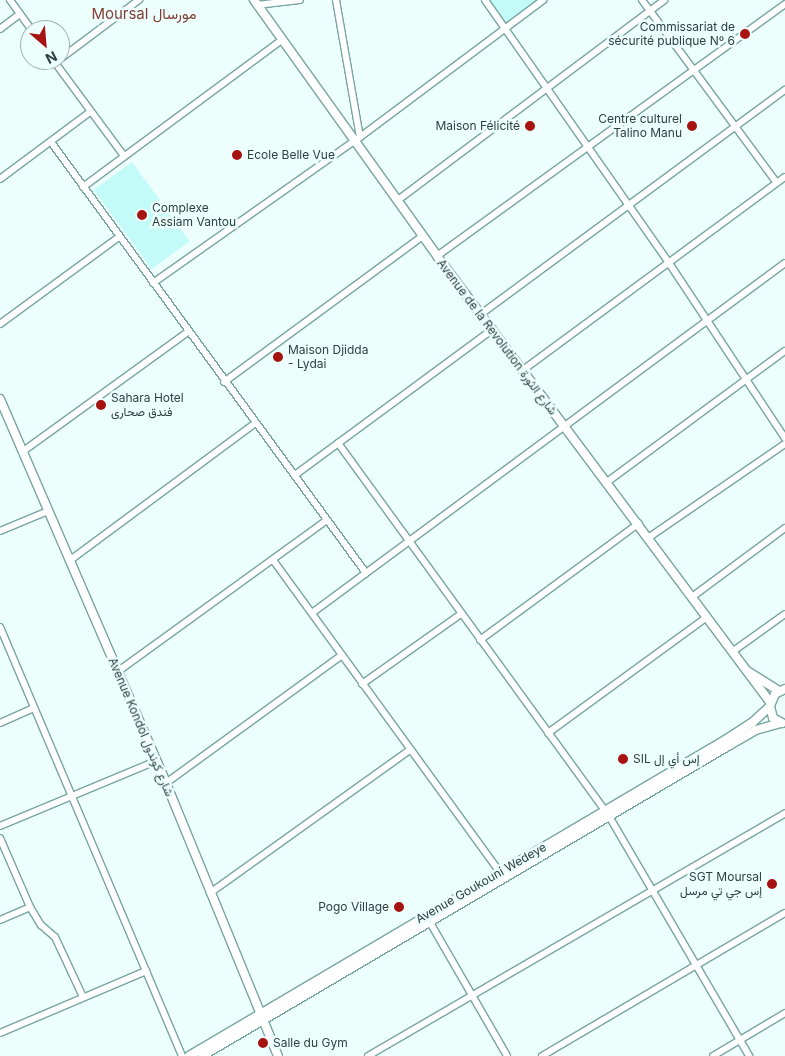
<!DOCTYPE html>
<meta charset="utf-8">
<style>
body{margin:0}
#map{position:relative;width:785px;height:1056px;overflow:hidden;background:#edfffd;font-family:Inter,Vazirmatn,sans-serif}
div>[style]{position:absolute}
.built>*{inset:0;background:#c2fbf7;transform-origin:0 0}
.roads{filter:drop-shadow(1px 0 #78a5a2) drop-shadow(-1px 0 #78a5a2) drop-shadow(0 1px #78a5a2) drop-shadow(0 -1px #78a5a2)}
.minor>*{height:6px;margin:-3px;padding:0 3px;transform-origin:3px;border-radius:3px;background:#fff}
.tertiary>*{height:8px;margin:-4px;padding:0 4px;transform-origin:4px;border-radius:4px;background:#fff}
.dots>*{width:14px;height:14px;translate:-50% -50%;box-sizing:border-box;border:2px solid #edfffd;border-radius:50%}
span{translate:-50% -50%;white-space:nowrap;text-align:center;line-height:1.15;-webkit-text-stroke:5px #edfffd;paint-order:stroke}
.poi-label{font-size:12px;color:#2d3f3e}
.right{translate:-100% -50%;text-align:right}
.left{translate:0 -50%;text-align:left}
.street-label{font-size:12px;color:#2d3f3e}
.quarter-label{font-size:15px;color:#833c34}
.north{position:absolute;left:20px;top:20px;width:50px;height:50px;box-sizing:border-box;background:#edfffd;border:1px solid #a0b2b1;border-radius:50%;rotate:153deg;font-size:14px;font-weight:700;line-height:20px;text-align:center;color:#2d3f3e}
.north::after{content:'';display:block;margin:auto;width:18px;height:22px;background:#a71311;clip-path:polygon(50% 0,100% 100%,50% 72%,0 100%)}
</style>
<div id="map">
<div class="built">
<i style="clip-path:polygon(489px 0,548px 0,508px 29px)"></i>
<i style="left:132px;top:162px;width:98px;height:47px;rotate:54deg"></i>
</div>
<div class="roads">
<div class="minor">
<i style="left:10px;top:0;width:37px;rotate:54deg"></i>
<i style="left:336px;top:0;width:139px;rotate:80.1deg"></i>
<i style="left:485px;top:0;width:321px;rotate:55deg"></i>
<i style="left:669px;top:263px;width:210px;rotate:56.5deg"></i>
<i style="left:642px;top:0;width:227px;rotate:53.6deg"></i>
<i style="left:257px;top:5px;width:43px;rotate:-6.6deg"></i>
<i style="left:0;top:29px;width:25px;rotate:-37deg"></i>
<i style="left:60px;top:59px;width:99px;rotate:-36.8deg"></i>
<i style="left:53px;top:60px;width:119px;rotate:53.5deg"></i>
<i style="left:51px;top:142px;width:534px;rotate:53.84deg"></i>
<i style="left:0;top:179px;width:112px;rotate:-36.7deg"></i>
<i style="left:83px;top:187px;width:247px;rotate:-36.5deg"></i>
<i style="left:398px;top:200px;width:333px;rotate:-36.9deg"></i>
<i style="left:437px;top:256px;width:430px;rotate:-35.9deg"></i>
<i style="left:153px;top:283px;width:253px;rotate:-35.2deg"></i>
<i style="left:360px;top:137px;width:229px;rotate:-36.8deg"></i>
<i style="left:481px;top:314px;width:378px;rotate:-36.4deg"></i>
<i style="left:0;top:324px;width:147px;rotate:-36.2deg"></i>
<i style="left:523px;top:370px;width:325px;rotate:-36.4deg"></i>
<i style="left:224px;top:382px;width:247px;rotate:-36.3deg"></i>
<i style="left:338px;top:443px;width:461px;rotate:54deg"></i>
<i style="left:609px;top:816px;width:278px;rotate:59.7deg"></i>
<i style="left:22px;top:452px;width:205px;rotate:-35.9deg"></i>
<i style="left:295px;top:475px;width:246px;rotate:-36.4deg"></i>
<i style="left:607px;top:482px;width:221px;rotate:-36.4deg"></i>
<i style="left:0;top:531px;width:52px;rotate:-22.6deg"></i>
<i style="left:648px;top:538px;width:166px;rotate:-34.5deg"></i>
<i style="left:273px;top:560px;width:387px;rotate:54deg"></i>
<i style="left:69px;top:561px;width:230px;rotate:-36.5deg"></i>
<i style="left:692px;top:597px;width:116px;rotate:-36.6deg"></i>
<i style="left:312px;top:613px;width:588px;rotate:-36.5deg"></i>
<i style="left:0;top:627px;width:466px;rotate:67deg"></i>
<i style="left:480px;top:640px;width:197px;rotate:-36.3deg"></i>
<i style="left:732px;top:652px;width:65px;rotate:-35.6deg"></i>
<i style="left:117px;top:672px;width:259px;rotate:-35.9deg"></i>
<i style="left:362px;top:684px;width:121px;rotate:-35.3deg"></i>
<i style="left:0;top:723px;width:37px;rotate:-24deg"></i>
<i style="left:548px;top:733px;width:197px;rotate:-36.1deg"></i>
<i style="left:166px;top:783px;width:216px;rotate:-36deg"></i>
<i style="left:0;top:826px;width:169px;rotate:-22.6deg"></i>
<i style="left:0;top:838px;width:75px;rotate:66.5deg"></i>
<i style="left:30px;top:907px;width:21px;rotate:59deg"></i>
<i style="left:41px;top:925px;width:18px;rotate:41deg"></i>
<i style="left:55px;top:937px;width:66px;rotate:65deg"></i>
<i style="left:210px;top:893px;width:246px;rotate:-35.6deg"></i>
<i style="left:428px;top:919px;width:158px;rotate:60deg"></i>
<i style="left:0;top:920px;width:33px;rotate:-23deg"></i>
<i style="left:0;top:1033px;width:159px;rotate:-23deg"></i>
<i style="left:368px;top:1056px;width:483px;rotate:-30.2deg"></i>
<i style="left:542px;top:1056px;width:282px;rotate:-30.5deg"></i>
<i style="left:713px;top:1056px;width:84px;rotate:-30.8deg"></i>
</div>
<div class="tertiary">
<i style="left:254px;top:0;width:315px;rotate:54.4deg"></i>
<i style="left:437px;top:256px;width:557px;rotate:53.25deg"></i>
<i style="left:0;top:399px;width:418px;rotate:66.6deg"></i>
<i style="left:166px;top:783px;width:295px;rotate:67.7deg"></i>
<i style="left:747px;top:671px;width:38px;rotate:32deg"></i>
<i style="left:782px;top:723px;width:10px;rotate:-151deg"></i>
<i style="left:773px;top:718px;width:12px;rotate:-104deg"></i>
<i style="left:770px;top:706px;width:13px;rotate:-67deg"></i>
<i style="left:775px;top:694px;width:11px;rotate:-27deg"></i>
<i style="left:189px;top:1056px;width:622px;rotate:-30.52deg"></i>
<i style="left:725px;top:740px;width:33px;rotate:-33deg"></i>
<i style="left:753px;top:722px;width:23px;rotate:-43deg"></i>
<i style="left:202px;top:1056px;width:611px;rotate:-30.51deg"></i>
<i style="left:728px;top:746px;width:32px;rotate:-30deg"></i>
<i style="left:756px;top:730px;width:25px;rotate:-16deg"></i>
</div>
</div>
<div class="dots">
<i style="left:745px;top:34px;background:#a71311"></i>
<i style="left:530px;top:126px;background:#a71311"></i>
<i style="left:692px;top:126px;background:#a71311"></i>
<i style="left:237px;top:155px;background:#a71311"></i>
<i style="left:142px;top:215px;background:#a71311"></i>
<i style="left:278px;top:357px;background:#a71311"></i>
<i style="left:101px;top:405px;background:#a71311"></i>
<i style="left:623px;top:759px;background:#a71311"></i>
<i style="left:772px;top:884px;background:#a71311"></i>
<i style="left:399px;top:907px;background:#a71311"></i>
<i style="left:263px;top:1043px;background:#a71311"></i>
</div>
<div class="poi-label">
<span class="right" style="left:735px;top:34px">Commissariat de<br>sécurité publique Nº 6</span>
<span class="right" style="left:682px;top:126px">Centre culturel<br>Talino Manu</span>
<span class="right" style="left:520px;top:126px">Maison Félicité</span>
<span class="left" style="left:247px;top:155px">Ecole Belle Vue</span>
<span class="left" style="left:152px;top:215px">Complexe<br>Assiam Vantou</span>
<span class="left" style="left:288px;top:357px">Maison Djidda<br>- Lydai</span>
<span class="left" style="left:111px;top:405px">Sahara Hotel<br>فندق صحارى</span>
<span class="left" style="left:633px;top:759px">SIL إس أي إل</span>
<span class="right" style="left:762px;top:884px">SGT Moursal<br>إس جي تي مرسل</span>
<span class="right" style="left:389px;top:907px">Pogo Village</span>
<span class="left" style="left:273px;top:1043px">Salle du Gym</span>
</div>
<div class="street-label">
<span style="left:497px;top:337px;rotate:53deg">Avenue de la Revolution شارع الثورة</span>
<span style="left:141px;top:727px;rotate:67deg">Avenue Kondol شارع كوندول</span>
<span style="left:481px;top:883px;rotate:-30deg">Avenue Goukouni Wedeye</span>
</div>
<div class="quarter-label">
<span style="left:144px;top:14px">Moursal مورسال</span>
</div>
<div class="north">N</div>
</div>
